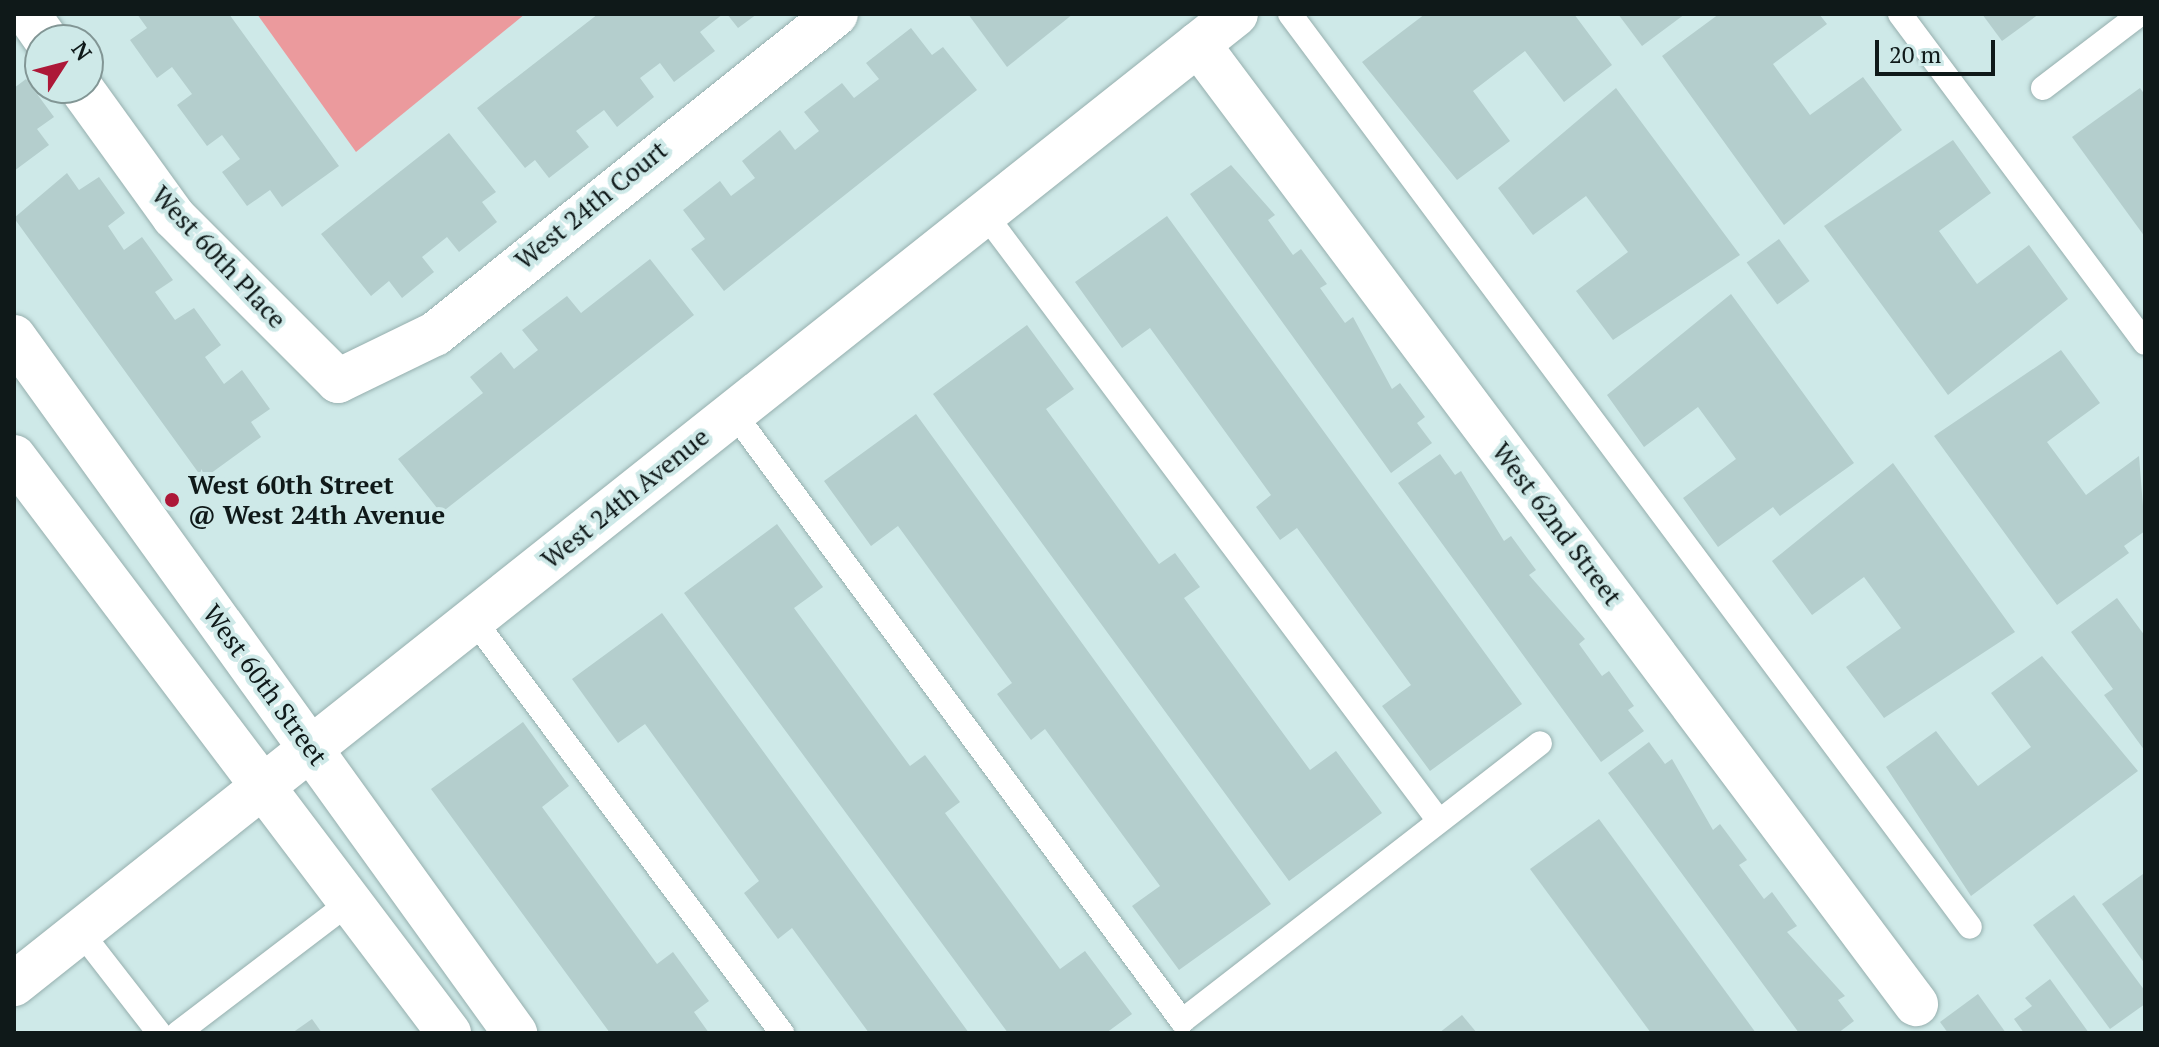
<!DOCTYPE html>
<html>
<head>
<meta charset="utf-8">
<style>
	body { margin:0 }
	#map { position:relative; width:2159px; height:1047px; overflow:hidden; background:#cee9e8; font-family:"PT Serif",serif }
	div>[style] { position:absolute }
	.water>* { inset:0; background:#eb9a9d }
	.building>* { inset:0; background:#b4cecd; transform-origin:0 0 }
	.roads { filter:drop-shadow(0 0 2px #96afae) drop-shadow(0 0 2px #96afae) }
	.service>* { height:24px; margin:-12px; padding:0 12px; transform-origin:12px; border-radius:12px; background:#fff }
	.minor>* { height:44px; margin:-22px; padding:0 22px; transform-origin:22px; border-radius:22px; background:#fff }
	.tertiary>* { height:44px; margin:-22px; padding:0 22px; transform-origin:22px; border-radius:22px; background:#fff }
	.dots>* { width:22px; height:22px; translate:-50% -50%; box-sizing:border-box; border:4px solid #cee9e8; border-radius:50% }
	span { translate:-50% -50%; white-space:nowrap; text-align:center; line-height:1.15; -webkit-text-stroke:8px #cee9e8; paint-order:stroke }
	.street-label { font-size:26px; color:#0f1919 }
	.poi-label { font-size:26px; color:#0f1919; font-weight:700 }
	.left { translate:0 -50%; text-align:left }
	.frame { position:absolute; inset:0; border:16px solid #0f1919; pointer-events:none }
	.north { position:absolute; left:24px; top:24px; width:80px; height:80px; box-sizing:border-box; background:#cee9e8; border:2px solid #829695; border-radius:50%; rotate:54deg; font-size:22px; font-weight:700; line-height:32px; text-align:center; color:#0f1919 }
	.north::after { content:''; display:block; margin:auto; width:28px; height:36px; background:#ad1838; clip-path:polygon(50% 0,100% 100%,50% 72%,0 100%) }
	.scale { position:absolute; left:1875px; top:40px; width:120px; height:36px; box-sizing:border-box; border:4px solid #0f1919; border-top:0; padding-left:10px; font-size:24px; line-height:28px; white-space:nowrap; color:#0f1919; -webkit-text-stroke:6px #cee9e8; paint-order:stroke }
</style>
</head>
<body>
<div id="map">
	<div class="water">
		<i style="clip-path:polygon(257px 14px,525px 14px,356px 152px)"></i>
	</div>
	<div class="building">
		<i style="clip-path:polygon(137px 14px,229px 14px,339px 166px,282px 207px,270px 190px,247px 206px,222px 172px,240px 159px,222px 135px,207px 146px,177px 105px,192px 94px,172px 67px,157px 78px,130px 40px,147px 28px)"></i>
		<i style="clip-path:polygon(598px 14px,723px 14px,700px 32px,715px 51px,674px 82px,660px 63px,640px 78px,654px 97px,617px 127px,604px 110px,576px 131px,589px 147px,549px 178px,535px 160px,525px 168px,477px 108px)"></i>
		<i style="clip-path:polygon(727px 14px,757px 14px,738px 28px)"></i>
		<i style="clip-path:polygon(968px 14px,1073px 14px,1007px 67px)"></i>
		<i style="clip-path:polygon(1425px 14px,1574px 14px,1612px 65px,1564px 102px,1525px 51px,1473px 91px,1510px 141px,1457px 180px,1362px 62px)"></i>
		<i style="clip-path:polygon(1618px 14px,1685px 14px,1642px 46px)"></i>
		<i style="clip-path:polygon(1719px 14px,1819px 14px,1827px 24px,1773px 64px,1810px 115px,1863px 77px,1902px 130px,1784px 225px,1662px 56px)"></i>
		<i style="clip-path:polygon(1982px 14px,2039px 14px,2002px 41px)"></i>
		<i style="clip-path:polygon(911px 28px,932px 55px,943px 47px,977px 90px,724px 291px,691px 249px,705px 239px,683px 210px,720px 181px,731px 196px,755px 178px,742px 161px,780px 130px,795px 150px,819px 131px,804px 112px,842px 83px,854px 98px,879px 79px,866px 63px)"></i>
		<i style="clip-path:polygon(26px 79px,54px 117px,37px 129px,49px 145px,14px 171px,14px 88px)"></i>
		<i style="clip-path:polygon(1616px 88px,1740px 255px,1613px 340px,1576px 291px,1628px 252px,1586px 196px,1533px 235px,1498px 188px)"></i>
		<i style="clip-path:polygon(2140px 88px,2145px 95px,2145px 237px,2072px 137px)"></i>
		<i style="clip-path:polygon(449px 133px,496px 192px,482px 202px,497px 222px,459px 252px,447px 237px,422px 257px,434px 272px,402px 298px,389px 281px,371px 296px,321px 234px)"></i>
		<i style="clip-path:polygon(1953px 140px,1991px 193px,1939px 231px,1977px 284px,2029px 245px,2068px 299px,1948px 395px,1824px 226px)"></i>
		<i style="clip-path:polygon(1231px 165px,1275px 215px,1268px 220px,1293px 255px,1301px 249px,1327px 284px,1320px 288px,1345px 323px,1353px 317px,1392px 389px,1400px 383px,1425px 417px,1417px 423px,1432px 443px,1391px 473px,1190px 194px)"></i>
		<i style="clip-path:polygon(67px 173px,79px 190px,99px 177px,125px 213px,108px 226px,124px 250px,142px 237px,173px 280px,155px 292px,175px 320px,194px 308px,221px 345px,205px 357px,224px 384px,242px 370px,270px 409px,251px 422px,261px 437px,203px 479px,14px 218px)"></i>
		<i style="clip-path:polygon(1167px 216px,1522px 704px,1430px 771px,1382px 706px,1411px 685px,1297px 528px,1280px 540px,1256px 507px,1271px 495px,1150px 328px,1122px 348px,1075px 282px)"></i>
		<i style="left:1779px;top:239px;width:52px;height:40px;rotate:54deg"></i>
		<i style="clip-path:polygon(650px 259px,694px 315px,441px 513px,398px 459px,483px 393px,470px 377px,501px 352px,514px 369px,538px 350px,522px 330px,567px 296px,581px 313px)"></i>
		<i style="clip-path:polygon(1731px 294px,1854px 463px,1780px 516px,1773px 507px,1718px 547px,1683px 498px,1736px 459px,1698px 407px,1644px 447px,1607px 395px)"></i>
		<i style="clip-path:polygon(1027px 325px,1074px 389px,1046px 409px,1159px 564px,1175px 553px,1200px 587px,1184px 598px,1310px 770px,1336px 751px,1382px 813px,1289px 881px,933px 394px)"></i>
		<i style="clip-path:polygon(2061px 350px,2100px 403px,2047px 442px,2086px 495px,2139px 456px,2145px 531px,2124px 546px,2129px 553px,2057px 605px,1934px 436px)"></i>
		<i style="clip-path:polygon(916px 414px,1271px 904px,1179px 970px,1132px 906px,1160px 886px,1045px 729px,1031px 740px,997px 694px,1012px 683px,898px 526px,871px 546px,824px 481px)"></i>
		<i style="clip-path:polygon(1440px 454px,1455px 475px,1461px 471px,1504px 541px,1511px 536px,1536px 570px,1529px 575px,1585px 639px,1579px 644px,1602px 676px,1609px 671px,1634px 706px,1628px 710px,1644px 731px,1601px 762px,1398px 483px)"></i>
		<i style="clip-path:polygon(1893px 463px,2015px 632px,1884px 718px,1846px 667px,1901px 628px,1864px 577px,1812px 615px,1772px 561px)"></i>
		<i style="clip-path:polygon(777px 524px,823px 587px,794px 608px,910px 766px,925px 755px,960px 802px,945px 813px,1060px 969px,1085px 951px,1132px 1014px,1106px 1033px,1008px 1033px,684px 593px)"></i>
		<i style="clip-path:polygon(2117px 598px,2145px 636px,2145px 751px,2104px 695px,2113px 689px,2071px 632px)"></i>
		<i style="clip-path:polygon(662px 613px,969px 1033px,869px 1033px,792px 928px,778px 939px,744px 893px,759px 881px,645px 724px,618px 743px,572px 679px)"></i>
		<i style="clip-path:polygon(2042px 656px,2138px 771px,1971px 896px,1886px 767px,1936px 731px,1978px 786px,2031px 747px,1991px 693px)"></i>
		<i style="clip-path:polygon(523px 722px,569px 786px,542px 807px,657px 964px,673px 952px,709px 1001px,694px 1012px,709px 1033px,610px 1033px,431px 789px)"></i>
		<i style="clip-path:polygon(1649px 742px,1665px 764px,1672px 759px,1713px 830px,1720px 824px,1747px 860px,1739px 865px,1764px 899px,1772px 892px,1797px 926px,1787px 932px,1845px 996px,1838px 1000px,1854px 1021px,1838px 1033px,1799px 1033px,1608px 773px)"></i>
		<i style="clip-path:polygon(1599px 819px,1756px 1033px,1651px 1033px,1530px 869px)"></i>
		<i style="clip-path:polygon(2143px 874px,2145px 877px,2145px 964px,2102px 904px)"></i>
		<i style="clip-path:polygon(2074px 895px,2145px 991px,2145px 1004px,2110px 1029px,2033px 925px)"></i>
		<i style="clip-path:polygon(2050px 979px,2089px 1033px,2024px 1033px,2014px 1019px,2032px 1006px,2025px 998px)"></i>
		<i style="clip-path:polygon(1978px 994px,2006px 1033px,1948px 1033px,1940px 1022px)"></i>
		<i style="clip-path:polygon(1462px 1015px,1477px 1033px,1439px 1033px)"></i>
		<i style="clip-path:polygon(312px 1019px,322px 1033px,292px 1033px)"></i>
	</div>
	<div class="roads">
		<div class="service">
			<i style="left:1290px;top:14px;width:1138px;rotate:53.32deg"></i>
			<i style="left:1900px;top:14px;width:410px;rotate:53.3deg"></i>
			<i style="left:2043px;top:88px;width:122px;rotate:-37.3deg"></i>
			<i style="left:984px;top:213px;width:759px;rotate:53.19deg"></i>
			<i style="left:733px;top:412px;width:757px;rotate:53.6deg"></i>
			<i style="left:1182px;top:1021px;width:453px;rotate:-37.8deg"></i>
			<i style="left:473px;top:619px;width:517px;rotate:53.26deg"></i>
			<i style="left:80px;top:931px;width:129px;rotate:52.2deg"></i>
			<i style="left:178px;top:1033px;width:216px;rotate:-37.3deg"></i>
		</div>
		<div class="minor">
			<i style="left:28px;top:14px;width:32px;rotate:55deg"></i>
			<i style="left:1198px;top:44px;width:1199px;rotate:53.21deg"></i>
			<i style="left:81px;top:88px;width:159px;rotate:54.2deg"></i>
			<i style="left:174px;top:217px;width:232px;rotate:45deg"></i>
			<i style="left:338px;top:381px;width:108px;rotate:-25.9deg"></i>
			<i style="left:435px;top:334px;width:513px;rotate:-38.59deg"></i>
		</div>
		<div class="tertiary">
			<i style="left:14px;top:337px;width:858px;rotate:54.25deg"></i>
			<i style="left:14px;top:457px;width:722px;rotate:52.94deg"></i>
			<i style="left:14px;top:984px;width:1560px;rotate:-38.44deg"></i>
		</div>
	</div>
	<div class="dots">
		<i style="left:172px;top:500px;background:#ad1838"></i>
	</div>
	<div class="street-label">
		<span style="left:591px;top:205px;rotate:-39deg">West 24th Court</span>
		<span style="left:219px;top:257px;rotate:47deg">West 60th Place</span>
		<span style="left:625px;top:498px;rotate:-39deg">West 24th Avenue</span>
		<span style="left:1557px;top:524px;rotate:53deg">West 62nd Street</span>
		<span style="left:265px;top:685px;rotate:54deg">West 60th Street</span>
	</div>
	<div class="poi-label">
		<span class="left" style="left:188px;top:500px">West 60th Street<br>@ West 24th Avenue</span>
	</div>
	<div class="frame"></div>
	<div class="north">N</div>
	<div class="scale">20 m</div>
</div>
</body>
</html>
